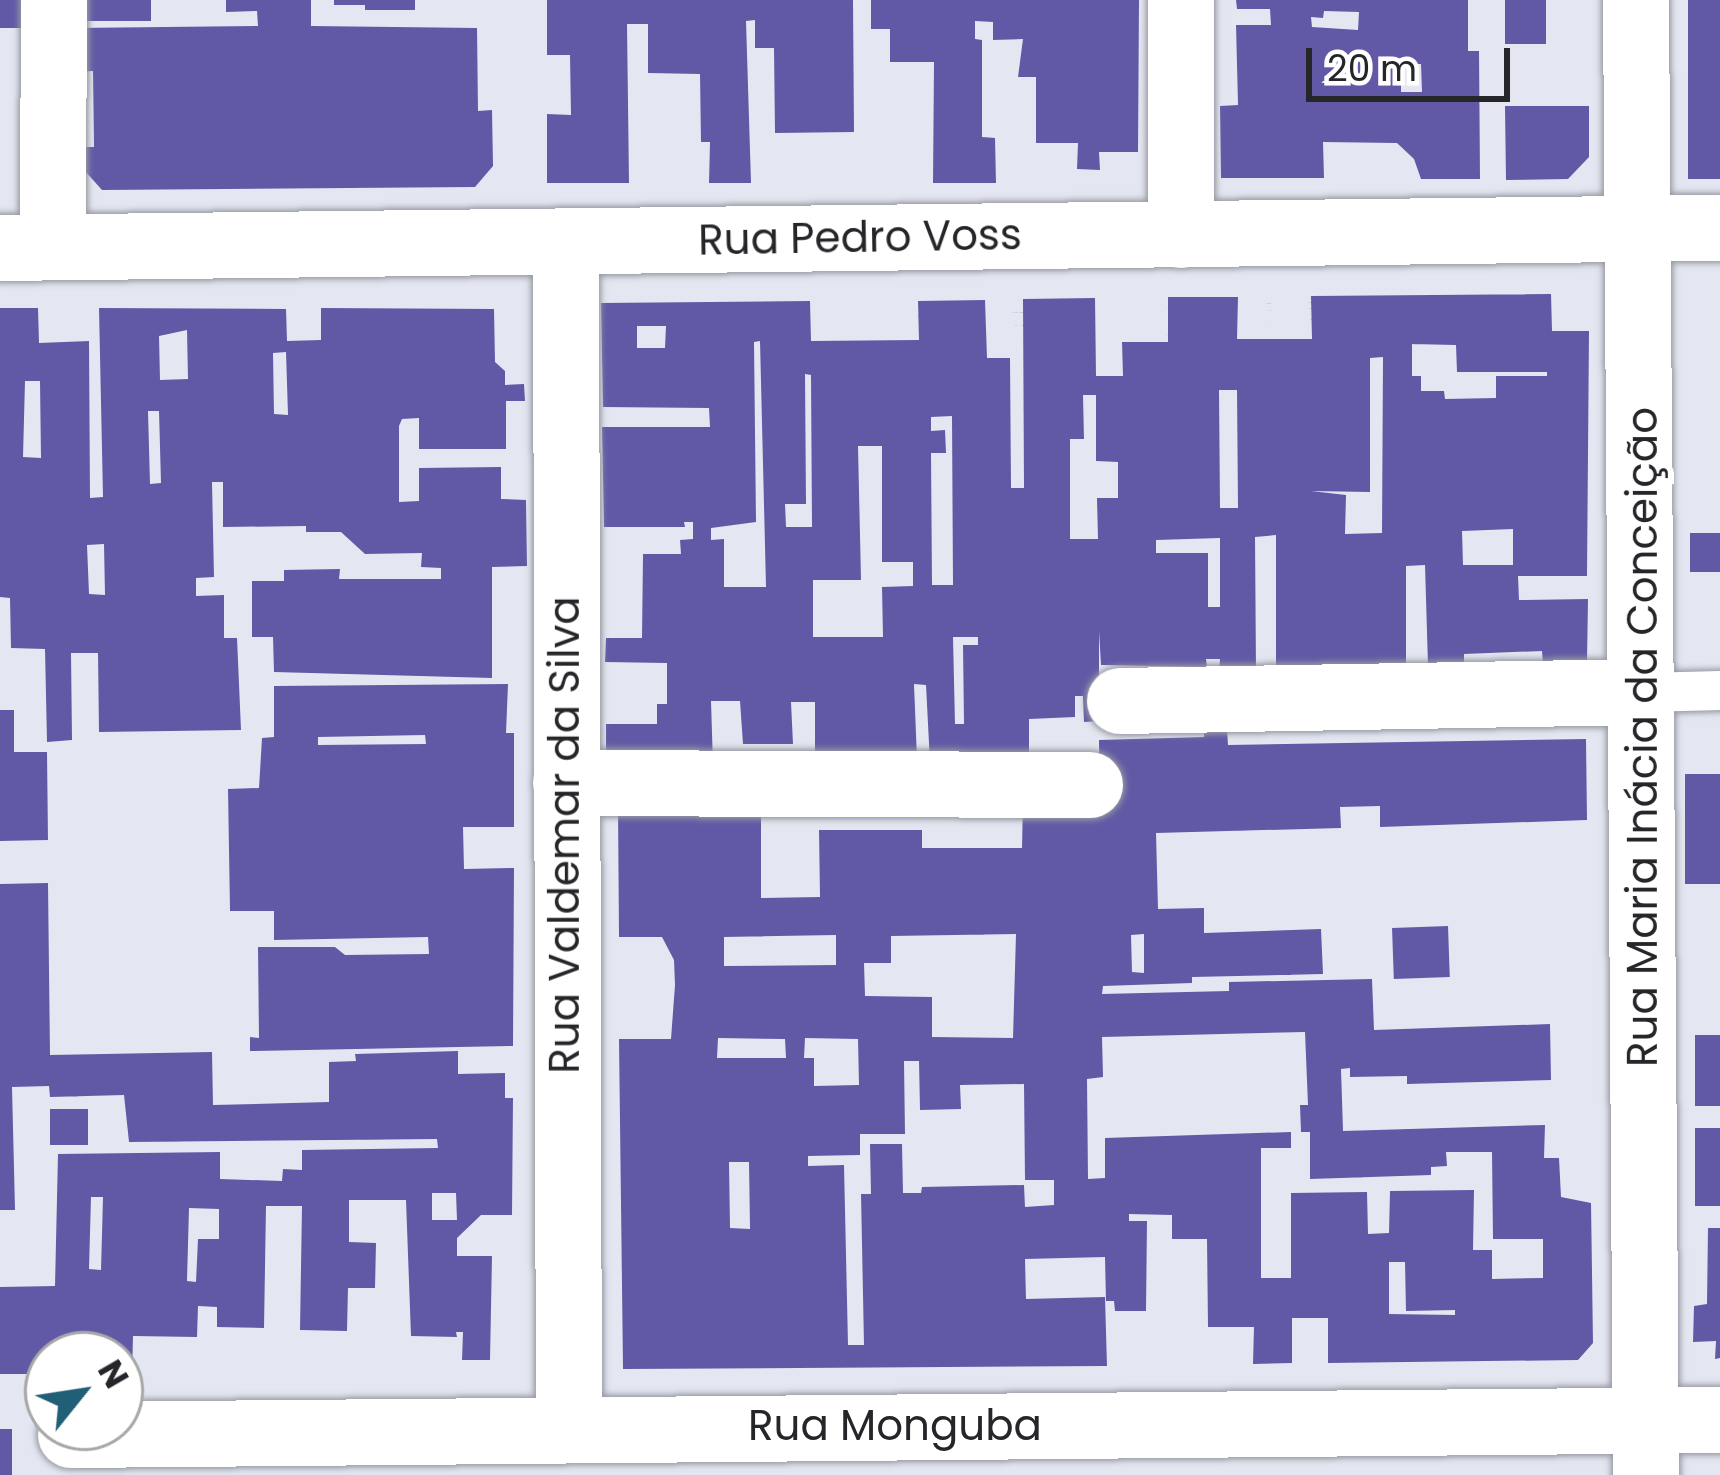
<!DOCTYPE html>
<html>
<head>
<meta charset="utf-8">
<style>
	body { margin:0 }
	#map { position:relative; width:1720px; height:1475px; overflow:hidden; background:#e4e7f1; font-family:Poppins,sans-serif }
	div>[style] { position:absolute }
	.building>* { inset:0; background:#6159a6; transform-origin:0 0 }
	.roads { filter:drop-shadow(0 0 3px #9699a2) drop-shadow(0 0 3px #9699a2) }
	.service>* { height:39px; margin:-19.5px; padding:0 19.5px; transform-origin:19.5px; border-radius:19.5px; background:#fff }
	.minor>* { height:66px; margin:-33px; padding:0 33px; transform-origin:33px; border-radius:33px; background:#fff }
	span { translate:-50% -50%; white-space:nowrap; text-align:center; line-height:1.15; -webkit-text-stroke:12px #fff; paint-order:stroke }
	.street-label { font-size:42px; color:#252629 }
	.north { position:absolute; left:24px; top:1331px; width:120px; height:120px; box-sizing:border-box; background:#fff; border:3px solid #a8a8a9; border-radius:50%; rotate:60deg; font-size:33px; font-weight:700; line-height:48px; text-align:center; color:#252629 }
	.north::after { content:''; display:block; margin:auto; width:42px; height:54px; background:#205f75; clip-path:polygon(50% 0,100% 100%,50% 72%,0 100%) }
	.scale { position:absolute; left:1306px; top:48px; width:204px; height:54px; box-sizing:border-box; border:6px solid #252629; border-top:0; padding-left:15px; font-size:36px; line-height:42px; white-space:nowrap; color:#252629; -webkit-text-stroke:9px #fff; paint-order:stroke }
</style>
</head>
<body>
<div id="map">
	<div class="building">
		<i style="left:0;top:0;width:29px;height:28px"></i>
		<i style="left:74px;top:0;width:77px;height:21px"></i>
		<i style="clip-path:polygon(226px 0,311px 0,311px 26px,477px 28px,478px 111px,492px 110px,493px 166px,475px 187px,102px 190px,76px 161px,76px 147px,94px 147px,93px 71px,75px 72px,75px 28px,258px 26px,257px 11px,226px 12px)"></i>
		<i style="clip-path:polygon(334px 0,415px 0,415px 10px,365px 10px,365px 5px,334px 5px)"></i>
		<i style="clip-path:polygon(547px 0,853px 0,854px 132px,775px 133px,774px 48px,755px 48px,755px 20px,746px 21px,751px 183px,709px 183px,710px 142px,701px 142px,700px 74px,648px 73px,648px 24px,627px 24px,629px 183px,547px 183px,547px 114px,571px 115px,570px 55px,547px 55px)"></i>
		<i style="clip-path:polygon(871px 0,1139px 0,1138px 152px,1099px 152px,1100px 170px,1077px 169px,1078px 143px,1036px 143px,1036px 77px,1018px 77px,1023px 39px,993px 40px,993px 22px,975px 21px,975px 39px,982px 40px,982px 137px,995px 138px,996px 183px,933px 183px,934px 62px,890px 62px,890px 29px,871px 29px)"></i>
		<i style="clip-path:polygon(evenodd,1236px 0,1468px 0,1468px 51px,1479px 51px,1480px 179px,1421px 179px,1414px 159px,1397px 143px,1323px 142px,1324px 178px,1221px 178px,1220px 106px,1238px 105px,1236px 25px,1271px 25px,1270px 9px,1237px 9px,1236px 0,1324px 11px,1359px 12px,1358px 30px,1312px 27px,1311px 17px,1323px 18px,1324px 11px,1236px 0,1401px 64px,1421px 64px,1422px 92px,1401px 92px,1401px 64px)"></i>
		<i style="left:1505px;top:0;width:41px;height:44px"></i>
		<i style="left:1688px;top:0;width:32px;height:179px"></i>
		<i style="clip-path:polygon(1505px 106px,1589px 106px,1589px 157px,1568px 179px,1506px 180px)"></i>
		<i style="clip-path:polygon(evenodd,1551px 294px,1552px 331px,1589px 331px,1587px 576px,1518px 576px,1519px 600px,1588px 599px,1587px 661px,1543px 663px,1542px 651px,1464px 654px,1464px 665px,1428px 666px,1425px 565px,1406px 566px,1406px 667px,1276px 671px,1276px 535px,1255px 537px,1256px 672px,1219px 673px,1220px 659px,1206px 659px,1207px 667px,1101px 665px,1099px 631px,1099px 721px,1084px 722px,1083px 696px,1075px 696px,1075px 717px,1029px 719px,1029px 762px,930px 763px,926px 685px,914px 684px,917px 759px,815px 753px,815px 702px,791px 702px,793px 744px,743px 744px,740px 701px,711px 701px,713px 765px,606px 767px,606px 724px,657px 724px,657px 704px,667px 704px,667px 663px,605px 662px,606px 638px,642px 638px,643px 554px,681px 554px,680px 540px,693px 539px,693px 522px,684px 522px,685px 527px,604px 527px,602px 427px,710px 427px,709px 408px,603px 407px,601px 303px,810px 301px,811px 341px,919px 340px,918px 301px,985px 300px,987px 358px,1010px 358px,1011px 488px,1024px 488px,1023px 299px,1095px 298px,1096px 376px,1123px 376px,1122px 342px,1168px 342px,1168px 297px,1238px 297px,1237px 339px,1312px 339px,1311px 296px,1551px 294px,637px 326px,666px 326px,665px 348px,637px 348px,637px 326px,1551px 294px,760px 341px,766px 587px,724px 587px,724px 539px,711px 540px,711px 528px,756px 522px,754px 342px,760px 341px,1551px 294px,1412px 344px,1456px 345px,1457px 372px,1547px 372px,1547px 376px,1496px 376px,1496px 398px,1445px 399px,1444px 391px,1421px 391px,1421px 376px,1412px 376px,1412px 344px,1551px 294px,1383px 357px,1382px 533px,1345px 534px,1346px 495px,1311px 491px,1370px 492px,1370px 358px,1383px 357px,1551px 294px,805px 374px,811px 375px,812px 527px,786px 527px,785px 504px,806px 504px,805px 374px,1551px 294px,1219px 390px,1237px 390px,1238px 508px,1220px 508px,1219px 390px,1551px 294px,1083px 395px,1096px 395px,1096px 461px,1118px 462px,1118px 498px,1097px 498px,1098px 539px,1070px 539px,1070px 439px,1084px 439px,1083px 395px,1551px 294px,952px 416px,953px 585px,932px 585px,931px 453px,946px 453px,945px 430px,931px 431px,931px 417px,952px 416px,1551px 294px,858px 446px,882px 446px,882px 562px,913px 562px,913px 586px,882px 587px,883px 637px,813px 637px,813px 580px,861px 580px,858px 446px,1551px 294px,1513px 529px,1513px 565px,1463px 565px,1462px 531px,1513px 529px,1551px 294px,1220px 538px,1220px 607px,1208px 607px,1208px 553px,1156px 553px,1156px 540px,1220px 538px,1551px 294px,953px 637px,978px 637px,978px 645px,963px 645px,964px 724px,955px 724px,953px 637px)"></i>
		<i style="clip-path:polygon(evenodd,0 308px,38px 308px,39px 343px,89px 341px,90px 498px,103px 497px,99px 308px,286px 309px,287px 341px,321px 340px,321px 308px,494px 309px,495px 362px,505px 371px,505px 385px,524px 384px,525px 401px,506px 401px,506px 449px,419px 449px,419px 418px,402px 419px,399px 426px,399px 502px,419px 501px,419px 468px,501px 467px,501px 499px,526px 500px,527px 566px,492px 567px,492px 678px,274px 672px,273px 637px,252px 637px,252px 581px,284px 581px,284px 570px,340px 569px,339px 579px,441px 579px,441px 568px,421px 567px,422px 553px,365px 554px,341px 532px,306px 532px,306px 526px,223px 527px,223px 482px,212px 482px,214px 577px,196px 578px,196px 596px,224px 595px,224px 638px,237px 638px,241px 730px,99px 732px,98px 653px,71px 653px,72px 740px,47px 742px,45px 649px,11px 648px,10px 598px,0 597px,0 308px,187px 330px,188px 379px,160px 380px,159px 336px,187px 330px,0 308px,286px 352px,288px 415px,274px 414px,273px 353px,286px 352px,0 308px,25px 381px,40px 381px,41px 458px,23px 457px,25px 381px,0 308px,148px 411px,159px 411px,161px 483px,150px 484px,148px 411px,0 308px,104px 544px,105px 595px,89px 594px,87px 545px,104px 544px)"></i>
		<i style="left:1720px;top:533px;width:39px;height:30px;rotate:90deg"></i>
		<i style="clip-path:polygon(evenodd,508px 684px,506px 733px,514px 733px,514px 827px,463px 827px,464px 869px,514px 868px,513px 1046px,250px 1051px,250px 1037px,259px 1038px,258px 947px,335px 947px,345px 955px,429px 954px,428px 937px,274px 940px,274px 911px,230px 911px,228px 789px,259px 788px,262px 738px,274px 737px,274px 686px,508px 684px,425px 735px,426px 744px,318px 745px,318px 737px,425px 735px)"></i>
		<i style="clip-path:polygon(0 710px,14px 710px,14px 752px,47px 752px,48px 840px,0 841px)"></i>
		<i style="clip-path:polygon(evenodd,1204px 730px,1227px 730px,1228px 745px,1586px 739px,1587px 820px,1380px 827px,1380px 806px,1340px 807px,1341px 828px,1156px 833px,1158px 909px,1204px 908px,1204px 933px,1321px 929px,1323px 974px,1192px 977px,1192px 983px,1103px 986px,1102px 994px,1229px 991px,1229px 982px,1372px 979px,1374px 1030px,1550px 1024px,1551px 1080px,1407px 1084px,1407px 1076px,1350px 1077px,1350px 1068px,1341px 1069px,1343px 1131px,1545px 1125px,1544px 1158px,1559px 1158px,1561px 1197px,1591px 1203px,1593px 1343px,1578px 1360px,1328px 1363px,1328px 1318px,1292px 1318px,1292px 1363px,1253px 1364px,1254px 1327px,1208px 1327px,1207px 1239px,1172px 1239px,1172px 1215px,1129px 1214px,1129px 1221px,1147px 1221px,1146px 1311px,1115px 1311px,1114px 1301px,1106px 1301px,1105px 1257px,1025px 1259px,1026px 1299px,1105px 1297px,1107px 1366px,623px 1369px,619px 1039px,671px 1039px,675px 985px,674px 960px,662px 937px,619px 937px,618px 807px,761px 812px,761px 898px,820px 897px,819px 830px,922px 830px,922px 848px,1022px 848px,1023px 802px,1100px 802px,1099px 740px,1204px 737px,1204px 730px,1016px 934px,1013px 1038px,932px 1037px,932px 997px,865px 996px,864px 963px,891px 963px,891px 936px,1016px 934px,1204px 730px,1144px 934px,1144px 973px,1132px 972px,1131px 935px,1144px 934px,1204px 730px,836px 935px,836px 965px,724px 966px,724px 937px,836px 935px,1204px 730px,1305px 1032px,1308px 1105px,1300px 1105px,1301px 1132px,1310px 1132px,1310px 1179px,1431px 1175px,1431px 1167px,1447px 1166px,1446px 1152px,1492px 1152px,1493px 1239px,1543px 1239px,1543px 1278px,1492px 1279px,1492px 1250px,1473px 1250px,1474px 1190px,1390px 1191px,1389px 1233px,1368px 1234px,1367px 1192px,1291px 1193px,1291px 1278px,1261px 1278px,1261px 1148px,1291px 1148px,1291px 1132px,1105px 1138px,1105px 1178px,1088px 1179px,1087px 1079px,1103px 1077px,1102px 1037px,1305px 1032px,1204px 730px,718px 1038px,785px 1039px,786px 1058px,717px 1058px,718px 1038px,1204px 730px,805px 1038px,858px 1039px,859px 1085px,814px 1086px,814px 1058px,804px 1058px,805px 1038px,1204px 730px,904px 1061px,919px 1061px,920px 1110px,961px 1109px,960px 1085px,1024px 1084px,1025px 1180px,1054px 1180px,1054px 1205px,1025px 1207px,1024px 1185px,922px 1187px,921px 1193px,903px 1193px,902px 1144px,870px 1144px,871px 1194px,861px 1194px,864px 1345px,848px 1345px,844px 1165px,808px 1166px,808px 1156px,860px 1155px,860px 1134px,905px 1134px,904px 1061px,1204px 730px,729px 1162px,749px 1162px,750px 1229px,730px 1228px,729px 1162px,1204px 730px,1389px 1262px,1405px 1262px,1406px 1311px,1455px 1310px,1455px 1315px,1389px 1314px,1389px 1262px)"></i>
		<i style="left:1720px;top:774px;width:110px;height:35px;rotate:90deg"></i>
		<i style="clip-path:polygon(evenodd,48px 883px,50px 1055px,212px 1052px,213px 1105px,329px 1102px,329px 1062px,356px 1061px,355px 1054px,458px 1051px,458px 1074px,505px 1073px,505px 1098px,513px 1098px,512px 1215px,481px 1215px,457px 1238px,457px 1256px,492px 1256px,490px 1360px,462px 1360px,463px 1332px,456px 1332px,457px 1337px,411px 1336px,406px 1200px,349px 1200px,349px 1242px,376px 1243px,375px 1288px,348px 1288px,347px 1331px,300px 1330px,302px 1206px,266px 1206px,264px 1328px,217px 1327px,217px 1307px,198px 1306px,197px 1337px,133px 1336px,132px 1377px,120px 1378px,120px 1355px,48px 1355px,48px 1374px,0 1374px,0 1287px,55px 1286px,58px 1154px,220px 1152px,220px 1179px,282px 1181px,283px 1169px,302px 1170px,302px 1150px,438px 1148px,437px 1139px,129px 1142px,124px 1095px,50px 1097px,49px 1086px,12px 1087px,15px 1210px,0 1210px,0 884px,48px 883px,432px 1193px,456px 1193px,457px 1220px,432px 1220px,432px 1193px,48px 883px,91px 1197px,103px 1197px,101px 1270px,89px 1269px,91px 1197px,48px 883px,189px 1208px,219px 1209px,219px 1239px,198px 1239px,196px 1282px,187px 1281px,189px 1208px)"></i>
		<i style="left:1448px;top:926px;width:51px;height:56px;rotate:88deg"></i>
		<i style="left:1695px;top:1035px;width:25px;height:71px"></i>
		<i style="left:50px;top:1109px;width:38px;height:36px"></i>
		<i style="left:1695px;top:1128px;width:25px;height:78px"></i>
		<i style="clip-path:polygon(1708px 1228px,1720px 1228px,1720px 1358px,1715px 1359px,1716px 1341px,1693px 1342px,1694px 1306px,1707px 1304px)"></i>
		<i style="left:0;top:1429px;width:12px;height:46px"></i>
	</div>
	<div class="roads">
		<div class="service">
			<i style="left:1643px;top:692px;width:77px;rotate:-1.5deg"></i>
		</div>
		<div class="minor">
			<i style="left:1636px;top:0;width:1475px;rotate:89.61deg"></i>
			<i style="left:1181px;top:235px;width:235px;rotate:-90deg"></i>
			<i style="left:566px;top:242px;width:1187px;rotate:89.86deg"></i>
			<i style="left:53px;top:247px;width:247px;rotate:-89.8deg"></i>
			<i style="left:0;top:248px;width:1720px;rotate:-0.67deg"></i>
			<i style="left:1120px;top:701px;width:523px;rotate:-0.99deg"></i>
			<i style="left:566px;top:783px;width:524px;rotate:0.22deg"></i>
			<i style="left:71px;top:1435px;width:1649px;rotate:-0.52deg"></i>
		</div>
	</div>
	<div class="street-label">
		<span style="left:860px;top:238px;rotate:-1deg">Rua Pedro Voss</span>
		<span style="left:1643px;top:737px;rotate:-90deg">Rua Maria Inácia da Conceição</span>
		<span style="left:565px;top:835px;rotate:-90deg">Rua Valdemar da Silva</span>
		<span style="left:895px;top:1426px">Rua Monguba</span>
	</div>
	<div class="north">N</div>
	<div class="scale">20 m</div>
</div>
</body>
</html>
